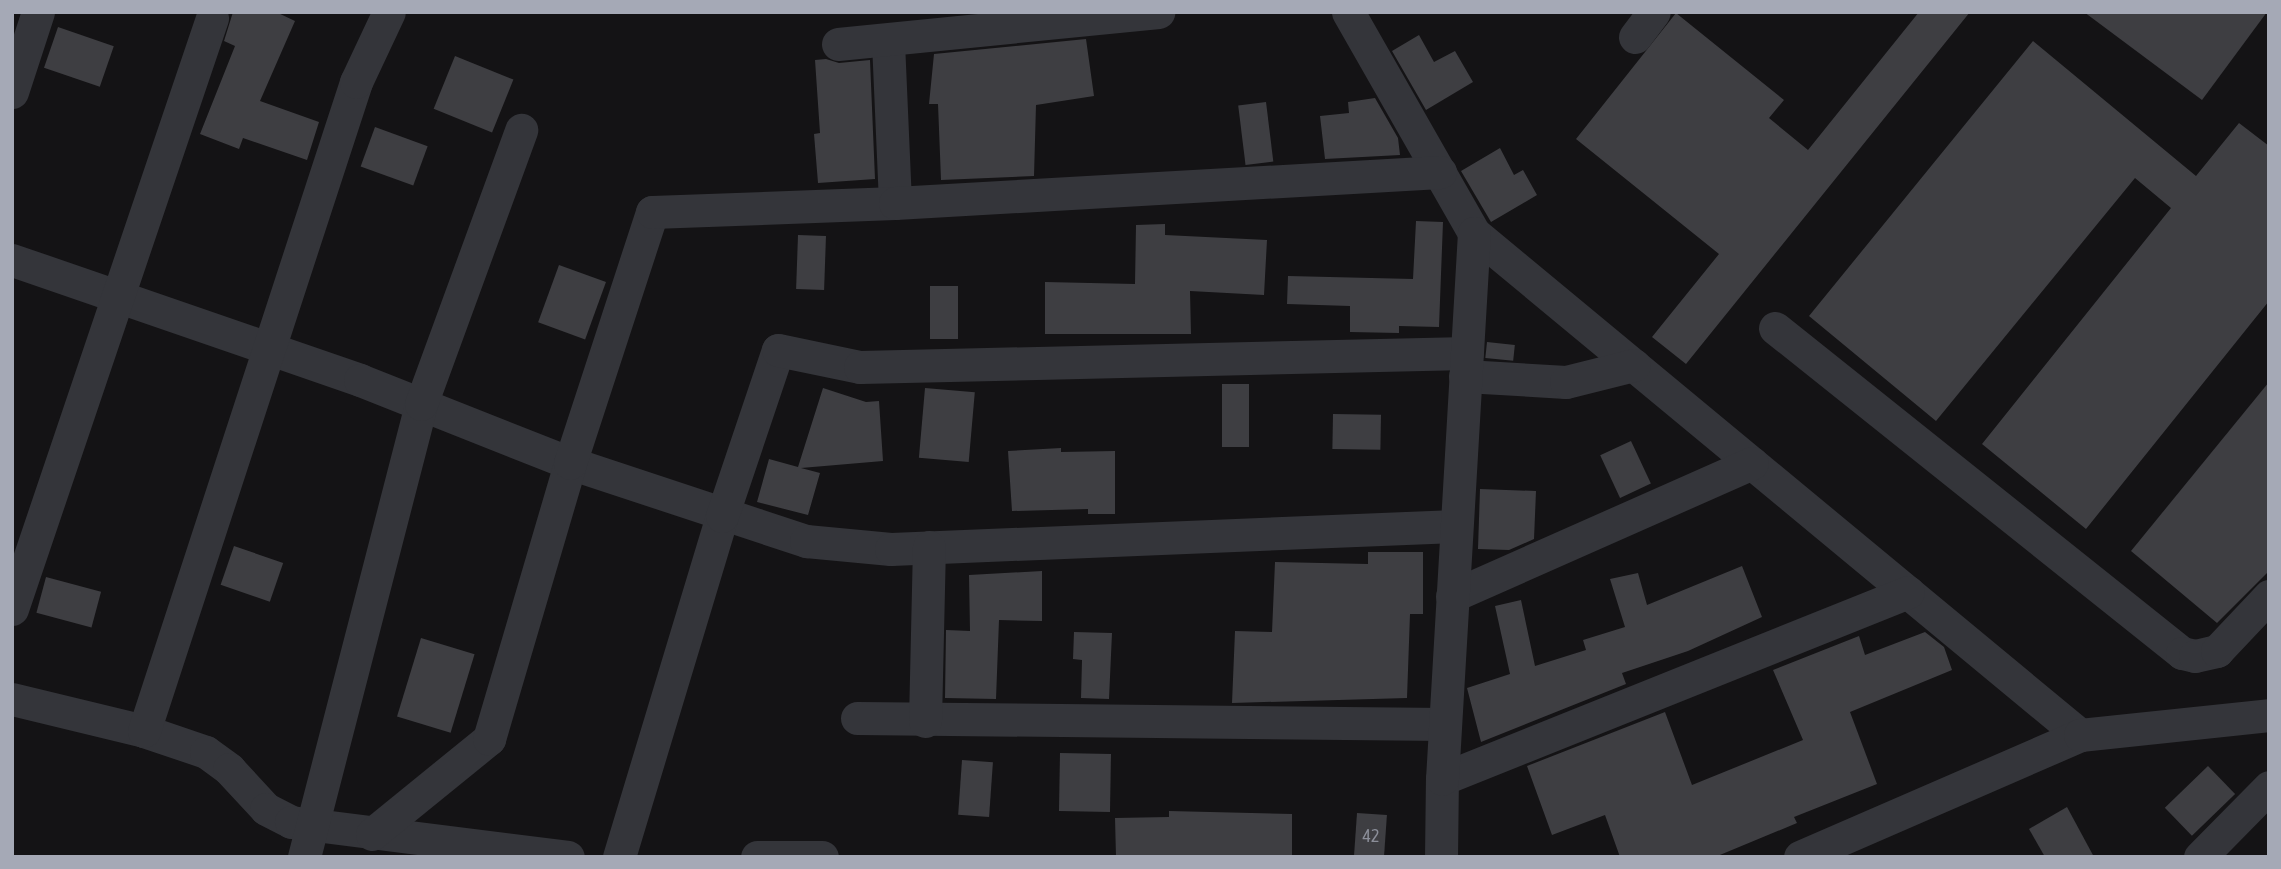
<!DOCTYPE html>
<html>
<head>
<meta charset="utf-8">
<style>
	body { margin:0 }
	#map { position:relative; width:2281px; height:869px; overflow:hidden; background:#141315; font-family:"Asap Condensed",sans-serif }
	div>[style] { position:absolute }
	.building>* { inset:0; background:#3e3e42; transform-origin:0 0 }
	.minor>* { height:33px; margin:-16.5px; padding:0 16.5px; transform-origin:16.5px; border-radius:16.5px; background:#34353a }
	span { translate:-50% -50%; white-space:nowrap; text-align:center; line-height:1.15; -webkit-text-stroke:7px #0f0f10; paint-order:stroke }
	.number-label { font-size:18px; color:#8b8e99 }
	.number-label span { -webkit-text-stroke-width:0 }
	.frame { position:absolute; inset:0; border:14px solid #a5a9b6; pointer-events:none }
</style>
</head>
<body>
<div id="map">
	<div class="building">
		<i style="clip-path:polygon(233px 12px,276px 12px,295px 21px,260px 101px,319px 122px,307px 160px,243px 138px,239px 149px,200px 134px,235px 46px,224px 41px)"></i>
		<i style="clip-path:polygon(1919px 12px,1970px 12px,1686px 364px,1652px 337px,1719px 254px,1576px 139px,1676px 13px,1784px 100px,1769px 118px,1808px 150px)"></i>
		<i style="clip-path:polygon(2084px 12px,2267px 12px,2202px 100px)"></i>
		<i style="left:58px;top:27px;width:59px;height:43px;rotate:19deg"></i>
		<i style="clip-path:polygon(1419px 35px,1434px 62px,1455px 51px,1473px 82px,1426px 110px,1392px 51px)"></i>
		<i style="clip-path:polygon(1086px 39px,1094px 96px,1036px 105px,1034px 176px,941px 180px,938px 104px,929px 104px,934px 54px)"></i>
		<i style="clip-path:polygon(2033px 41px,2196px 176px,2239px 123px,2269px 146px,2269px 301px,2086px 529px,1982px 444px,2171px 208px,2135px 178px,1936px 421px,1809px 316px)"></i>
		<i style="left:455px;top:56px;width:63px;height:57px;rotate:22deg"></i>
		<i style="clip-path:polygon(826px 59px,839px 63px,870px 60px,875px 179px,818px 183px,814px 134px,820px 133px,815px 60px)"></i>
		<i style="clip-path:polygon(1375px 98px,1398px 138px,1400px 155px,1325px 159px,1320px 116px,1349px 113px,1348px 102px)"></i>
		<i style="left:1266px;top:102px;width:60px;height:28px;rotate:83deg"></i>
		<i style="left:375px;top:127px;width:56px;height:42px;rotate:20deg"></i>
		<i style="clip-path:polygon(1500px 148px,1514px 175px,1523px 170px,1537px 195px,1491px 222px,1461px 171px)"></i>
		<i style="clip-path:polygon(1416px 221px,1443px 222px,1439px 327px,1399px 326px,1399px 333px,1350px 332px,1350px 306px,1287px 304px,1288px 276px,1413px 279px)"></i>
		<i style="clip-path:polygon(1165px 224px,1165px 235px,1267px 240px,1264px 295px,1190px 291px,1191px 334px,1045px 334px,1045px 282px,1135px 284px,1136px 225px)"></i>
		<i style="left:798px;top:235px;width:28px;height:54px;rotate:2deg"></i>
		<i style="left:559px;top:265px;width:50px;height:61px;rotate:20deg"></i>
		<i style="left:930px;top:286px;width:28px;height:53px"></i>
		<i style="left:1487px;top:342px;width:28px;height:16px;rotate:6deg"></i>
		<i style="clip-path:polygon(2269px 382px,2269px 571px,2217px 623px,2131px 551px)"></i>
		<i style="left:1222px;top:384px;width:27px;height:63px"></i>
		<i style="clip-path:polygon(823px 388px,866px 402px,879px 401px,883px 461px,801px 468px,820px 473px,808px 515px,757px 502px,769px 459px,798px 467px)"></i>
		<i style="left:925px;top:388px;width:50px;height:70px;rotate:5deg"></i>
		<i style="left:1333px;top:414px;width:48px;height:35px;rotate:1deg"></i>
		<i style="left:1631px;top:441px;width:47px;height:34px;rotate:65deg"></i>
		<i style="clip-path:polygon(1061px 448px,1061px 452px,1115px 451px,1115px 514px,1088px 514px,1088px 509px,1012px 511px,1008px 451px)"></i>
		<i style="clip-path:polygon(1480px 489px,1536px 491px,1534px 539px,1509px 550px,1478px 549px)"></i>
		<i style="left:234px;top:546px;width:52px;height:41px;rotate:19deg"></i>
		<i style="clip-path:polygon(1368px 552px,1423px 552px,1423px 614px,1410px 614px,1407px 698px,1232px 703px,1235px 631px,1272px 632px,1275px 562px,1368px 564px)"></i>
		<i style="clip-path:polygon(1742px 566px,1762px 617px,1688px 651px,1622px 673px,1626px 684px,1481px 742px,1467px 688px,1510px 674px,1495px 606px,1521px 600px,1535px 666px,1586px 650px,1583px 640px,1625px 627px,1610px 579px,1638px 573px,1647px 605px)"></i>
		<i style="clip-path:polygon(1042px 571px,1042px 621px,999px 620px,996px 699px,945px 698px,946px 630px,970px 631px,969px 575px)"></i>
		<i style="left:46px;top:577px;width:57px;height:37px;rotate:15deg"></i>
		<i style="clip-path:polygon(1074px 632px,1112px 633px,1109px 699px,1081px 698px,1082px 660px,1073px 659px)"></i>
		<i style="clip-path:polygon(1925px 632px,1944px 647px,1952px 670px,1850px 712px,1877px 784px,1794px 817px,1797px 823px,1715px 857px,1620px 857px,1605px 815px,1552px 835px,1527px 766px,1665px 712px,1692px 785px,1803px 740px,1773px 670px,1859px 636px,1865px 655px)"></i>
		<i style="left:421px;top:638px;width:56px;height:82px;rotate:17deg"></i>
		<i style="left:1060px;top:753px;width:51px;height:58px;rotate:1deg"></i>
		<i style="left:962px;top:760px;width:31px;height:55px;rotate:4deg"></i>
		<i style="left:2208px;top:766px;width:39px;height:60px;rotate:46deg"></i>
		<i style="clip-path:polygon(2067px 807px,2094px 857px,2045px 857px,2029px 829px)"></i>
		<i style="clip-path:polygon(1169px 811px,1292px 814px,1292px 857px,1116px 857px,1115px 818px,1169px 817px)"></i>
		<i style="left:1357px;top:813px;width:30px;height:44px;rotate:4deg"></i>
	</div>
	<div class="minor">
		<i style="left:1348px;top:12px;width:254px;rotate:60.3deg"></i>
		<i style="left:1474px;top:233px;width:787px;rotate:39.64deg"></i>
		<i style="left:1635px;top:37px;width:31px;rotate:-53deg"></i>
		<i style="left:888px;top:42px;width:161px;rotate:87.5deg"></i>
		<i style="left:838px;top:44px;width:322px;rotate:-5.7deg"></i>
		<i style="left:12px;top:92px;width:84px;rotate:-72deg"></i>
		<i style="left:12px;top:260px;width:368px;rotate:19deg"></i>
		<i style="left:360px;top:380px;width:226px;rotate:21.6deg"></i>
		<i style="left:570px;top:463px;width:249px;rotate:18.3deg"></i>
		<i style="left:806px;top:541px;width:85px;rotate:5.4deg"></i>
		<i style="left:891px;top:549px;width:565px;rotate:-2.33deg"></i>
		<i style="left:1775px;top:328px;width:521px;rotate:38.61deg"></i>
		<i style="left:2182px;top:653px;width:13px;rotate:13deg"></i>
		<i style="left:2195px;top:656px;width:23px;rotate:-13deg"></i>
		<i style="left:2217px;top:651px;width:76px;rotate:-46.6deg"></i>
		<i style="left:1465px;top:376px;width:101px;rotate:3.4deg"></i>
		<i style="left:1566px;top:382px;width:70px;rotate:-14deg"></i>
		<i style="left:1452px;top:596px;width:328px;rotate:-23.9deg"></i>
		<i style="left:12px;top:609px;width:624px;rotate:-71.3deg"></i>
		<i style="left:12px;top:699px;width:136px;rotate:13.6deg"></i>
		<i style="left:144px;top:731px;width:65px;rotate:18.7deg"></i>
		<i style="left:206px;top:752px;width:29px;rotate:36deg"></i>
		<i style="left:229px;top:769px;width:54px;rotate:47.2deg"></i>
		<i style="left:266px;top:809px;width:28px;rotate:27deg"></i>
		<i style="left:291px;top:822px;width:279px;rotate:7.2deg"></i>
		<i style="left:857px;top:718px;width:588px;rotate:0.58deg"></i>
		<i style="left:925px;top:721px;width:174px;rotate:-88.7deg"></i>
		<i style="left:144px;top:731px;width:683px;rotate:-71.91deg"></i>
		<i style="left:356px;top:82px;width:77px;rotate:-64.8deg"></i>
		<i style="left:1442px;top:779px;width:502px;rotate:-21.86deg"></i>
		<i style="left:372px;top:834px;width:151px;rotate:-39.1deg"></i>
		<i style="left:489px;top:739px;width:288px;rotate:-73.6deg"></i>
		<i style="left:570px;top:463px;width:264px;rotate:-71.9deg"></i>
		<i style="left:652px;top:212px;width:243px;rotate:-2.1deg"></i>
		<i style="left:895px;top:203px;width:546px;rotate:-3.26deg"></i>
		<i style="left:304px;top:857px;width:468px;rotate:-75.5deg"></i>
		<i style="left:421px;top:404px;width:292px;rotate:-69.9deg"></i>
		<i style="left:619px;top:857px;width:356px;rotate:-73.2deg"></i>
		<i style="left:722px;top:516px;width:175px;rotate:-71.4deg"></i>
		<i style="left:778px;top:350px;width:84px;rotate:11.7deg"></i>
		<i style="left:860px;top:367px;width:607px;rotate:-1.32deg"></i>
		<i style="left:757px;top:857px;width:65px"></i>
		<i style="left:1441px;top:857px;width:78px;rotate:-89.3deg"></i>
		<i style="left:1442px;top:779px;width:547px;rotate:-86.65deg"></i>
		<i style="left:1800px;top:857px;width:305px;rotate:-23.5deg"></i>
		<i style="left:2080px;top:735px;width:190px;rotate:-6deg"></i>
		<i style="left:2200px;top:857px;width:98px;rotate:-45.4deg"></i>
	</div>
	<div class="number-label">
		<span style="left:1371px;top:836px">42</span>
	</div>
	<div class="frame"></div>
</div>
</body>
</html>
